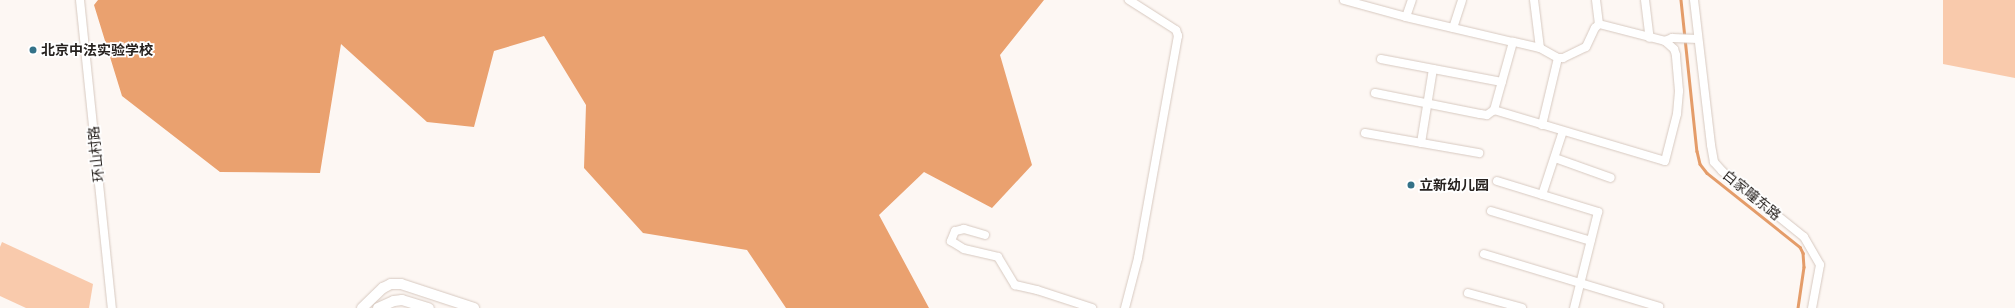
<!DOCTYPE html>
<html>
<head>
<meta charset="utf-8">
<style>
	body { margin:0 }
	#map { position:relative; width:2015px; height:308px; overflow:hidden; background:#fdf7f3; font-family:Lora,"Noto Sans SC",serif }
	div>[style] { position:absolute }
	.green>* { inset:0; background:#f9caac }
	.forest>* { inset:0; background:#eaa16f }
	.stream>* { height:2.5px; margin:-1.25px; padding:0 1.25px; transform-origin:1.25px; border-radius:1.25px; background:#e49c69 }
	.roads { filter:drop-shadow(0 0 1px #d7c9c0) drop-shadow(0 0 1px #d7c9c0) }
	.minor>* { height:8px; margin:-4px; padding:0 4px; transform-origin:4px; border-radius:4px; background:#fff }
	.major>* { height:10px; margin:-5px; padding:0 5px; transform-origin:5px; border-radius:5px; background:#fff }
	.dots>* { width:11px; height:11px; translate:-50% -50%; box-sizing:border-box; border:2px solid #fff; border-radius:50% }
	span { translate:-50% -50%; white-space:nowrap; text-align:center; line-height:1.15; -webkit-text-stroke:3.5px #fff; paint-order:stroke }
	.poi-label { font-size:14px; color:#27221f; font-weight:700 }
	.left { translate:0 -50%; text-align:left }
	.street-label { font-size:14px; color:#27221f }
</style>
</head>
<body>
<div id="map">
	<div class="green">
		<i style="clip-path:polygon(1943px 0,2015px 0,2015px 78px,1943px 64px)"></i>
		<i style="clip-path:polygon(2px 242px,93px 284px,89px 308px,26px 308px,0 296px,0 247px)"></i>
	</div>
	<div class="forest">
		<i style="clip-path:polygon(98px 0,1044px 0,1000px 55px,1032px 165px,992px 208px,924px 172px,879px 215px,929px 308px,786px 308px,747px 250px,643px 233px,584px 168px,586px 105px,544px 36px,494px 51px,474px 127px,427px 122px,341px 44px,320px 173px,220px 172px,122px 96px,94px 5px)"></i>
	</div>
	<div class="stream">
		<i style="left:1681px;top:0;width:152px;rotate:84deg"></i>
		<i style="left:1697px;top:151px;width:13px;rotate:77deg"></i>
		<i style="left:1700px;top:164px;width:11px;rotate:52deg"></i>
		<i style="left:1707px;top:173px;width:119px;rotate:38.5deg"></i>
		<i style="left:1800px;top:247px;width:7px;rotate:63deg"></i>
		<i style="left:1803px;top:253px;width:14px;rotate:86deg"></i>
		<i style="left:1804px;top:267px;width:41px;rotate:98.3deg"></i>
	</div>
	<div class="roads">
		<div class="minor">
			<i style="left:80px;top:0;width:310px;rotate:84.1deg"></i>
			<i style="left:1344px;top:0;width:64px;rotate:15.3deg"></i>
			<i style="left:1406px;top:17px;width:110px;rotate:13.2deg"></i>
			<i style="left:1534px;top:0;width:48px;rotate:82.9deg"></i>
			<i style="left:1540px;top:48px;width:28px;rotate:-167deg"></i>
			<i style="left:1513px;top:42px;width:71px;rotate:105.6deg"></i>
			<i style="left:1494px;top:110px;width:178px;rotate:16.6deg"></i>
			<i style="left:1665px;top:161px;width:49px;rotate:-75.7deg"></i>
			<i style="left:1677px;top:114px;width:23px;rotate:-85deg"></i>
			<i style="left:1679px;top:91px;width:36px;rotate:-95deg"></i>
			<i style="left:1676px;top:55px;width:6px;rotate:-108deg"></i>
			<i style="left:1674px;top:49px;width:12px;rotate:-138deg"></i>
			<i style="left:1596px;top:0;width:24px;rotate:83deg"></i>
			<i style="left:1599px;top:24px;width:68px;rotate:14.4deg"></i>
			<i style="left:1665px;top:41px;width:8px;rotate:-23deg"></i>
			<i style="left:1672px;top:38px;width:26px;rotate:2deg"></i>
			<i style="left:1645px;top:0;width:38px;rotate:83deg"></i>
			<i style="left:1694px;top:0;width:146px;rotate:83.3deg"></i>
			<i style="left:1711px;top:145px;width:17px;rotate:80deg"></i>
			<i style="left:1714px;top:162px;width:12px;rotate:48deg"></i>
			<i style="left:1722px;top:171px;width:105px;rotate:38.8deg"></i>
			<i style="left:1804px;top:237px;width:32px;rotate:60deg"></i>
			<i style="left:1820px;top:265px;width:44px;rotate:100.5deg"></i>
			<i style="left:1406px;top:17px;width:18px;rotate:-71deg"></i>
			<i style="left:1453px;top:28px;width:29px;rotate:-72deg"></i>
			<i style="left:1540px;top:48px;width:21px;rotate:29deg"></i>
			<i style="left:1558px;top:58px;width:5px"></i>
			<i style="left:1563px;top:58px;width:25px;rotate:-26deg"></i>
			<i style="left:1586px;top:47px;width:21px;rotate:-65deg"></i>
			<i style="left:1595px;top:28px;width:6px;rotate:-45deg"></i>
			<i style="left:1381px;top:59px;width:123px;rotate:10.8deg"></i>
			<i style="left:1375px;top:93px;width:107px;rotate:11.3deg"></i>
			<i style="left:1480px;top:114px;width:7px;rotate:8deg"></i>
			<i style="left:1487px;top:115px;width:9px;rotate:-36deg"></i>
			<i style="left:1542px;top:125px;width:69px;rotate:-76.6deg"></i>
			<i style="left:1365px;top:133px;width:116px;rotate:10deg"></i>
			<i style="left:1421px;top:143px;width:75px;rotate:-80.8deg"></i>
			<i style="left:1555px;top:158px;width:59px;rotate:19.7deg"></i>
			<i style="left:1497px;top:181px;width:106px;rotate:17.1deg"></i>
			<i style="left:1598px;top:212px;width:99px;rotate:104deg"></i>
			<i style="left:1542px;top:195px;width:67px;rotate:-71.8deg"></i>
			<i style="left:1491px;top:211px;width:104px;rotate:16.7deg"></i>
			<i style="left:985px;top:235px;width:22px;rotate:-164deg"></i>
			<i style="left:964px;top:229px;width:9px;rotate:167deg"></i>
			<i style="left:955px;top:231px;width:11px;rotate:112deg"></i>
			<i style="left:951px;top:241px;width:15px;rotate:32deg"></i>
			<i style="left:964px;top:249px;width:35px;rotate:13deg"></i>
			<i style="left:998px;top:257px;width:33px;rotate:59deg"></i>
			<i style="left:1015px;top:285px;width:23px;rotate:13deg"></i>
			<i style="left:1037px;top:290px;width:58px;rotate:18.1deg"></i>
			<i style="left:1484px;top:254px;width:183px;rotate:16.8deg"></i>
			<i style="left:1468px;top:293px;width:56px;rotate:15.5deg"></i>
			<i style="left:1125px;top:308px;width:52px;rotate:-75.4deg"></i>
			<i style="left:1138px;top:258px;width:226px;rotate:-79.8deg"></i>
			<i style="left:1178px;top:36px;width:6px;rotate:-108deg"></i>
			<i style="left:1176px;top:30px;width:56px;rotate:-147.4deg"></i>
		</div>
		<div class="major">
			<i style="left:362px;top:308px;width:29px;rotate:-44deg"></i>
			<i style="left:383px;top:288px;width:9px;rotate:-27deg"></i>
			<i style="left:391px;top:284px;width:10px"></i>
			<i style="left:401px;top:284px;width:77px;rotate:18.2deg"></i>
			<i style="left:378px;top:308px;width:17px;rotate:-24deg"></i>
			<i style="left:394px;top:301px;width:8px;rotate:-7deg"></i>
			<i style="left:402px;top:300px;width:28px;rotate:17deg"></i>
		</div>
	</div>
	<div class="dots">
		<i style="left:33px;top:50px;background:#347288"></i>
		<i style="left:1411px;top:185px;background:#347288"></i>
	</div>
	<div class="poi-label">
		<span class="left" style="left:41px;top:50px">北京中法实验学校</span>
		<span class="left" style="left:1419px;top:185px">立新幼儿园</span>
	</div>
	<div class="street-label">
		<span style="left:96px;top:154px;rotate:-96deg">环山村路</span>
		<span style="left:1752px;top:195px;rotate:39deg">白家疃东路</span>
	</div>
</div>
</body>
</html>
